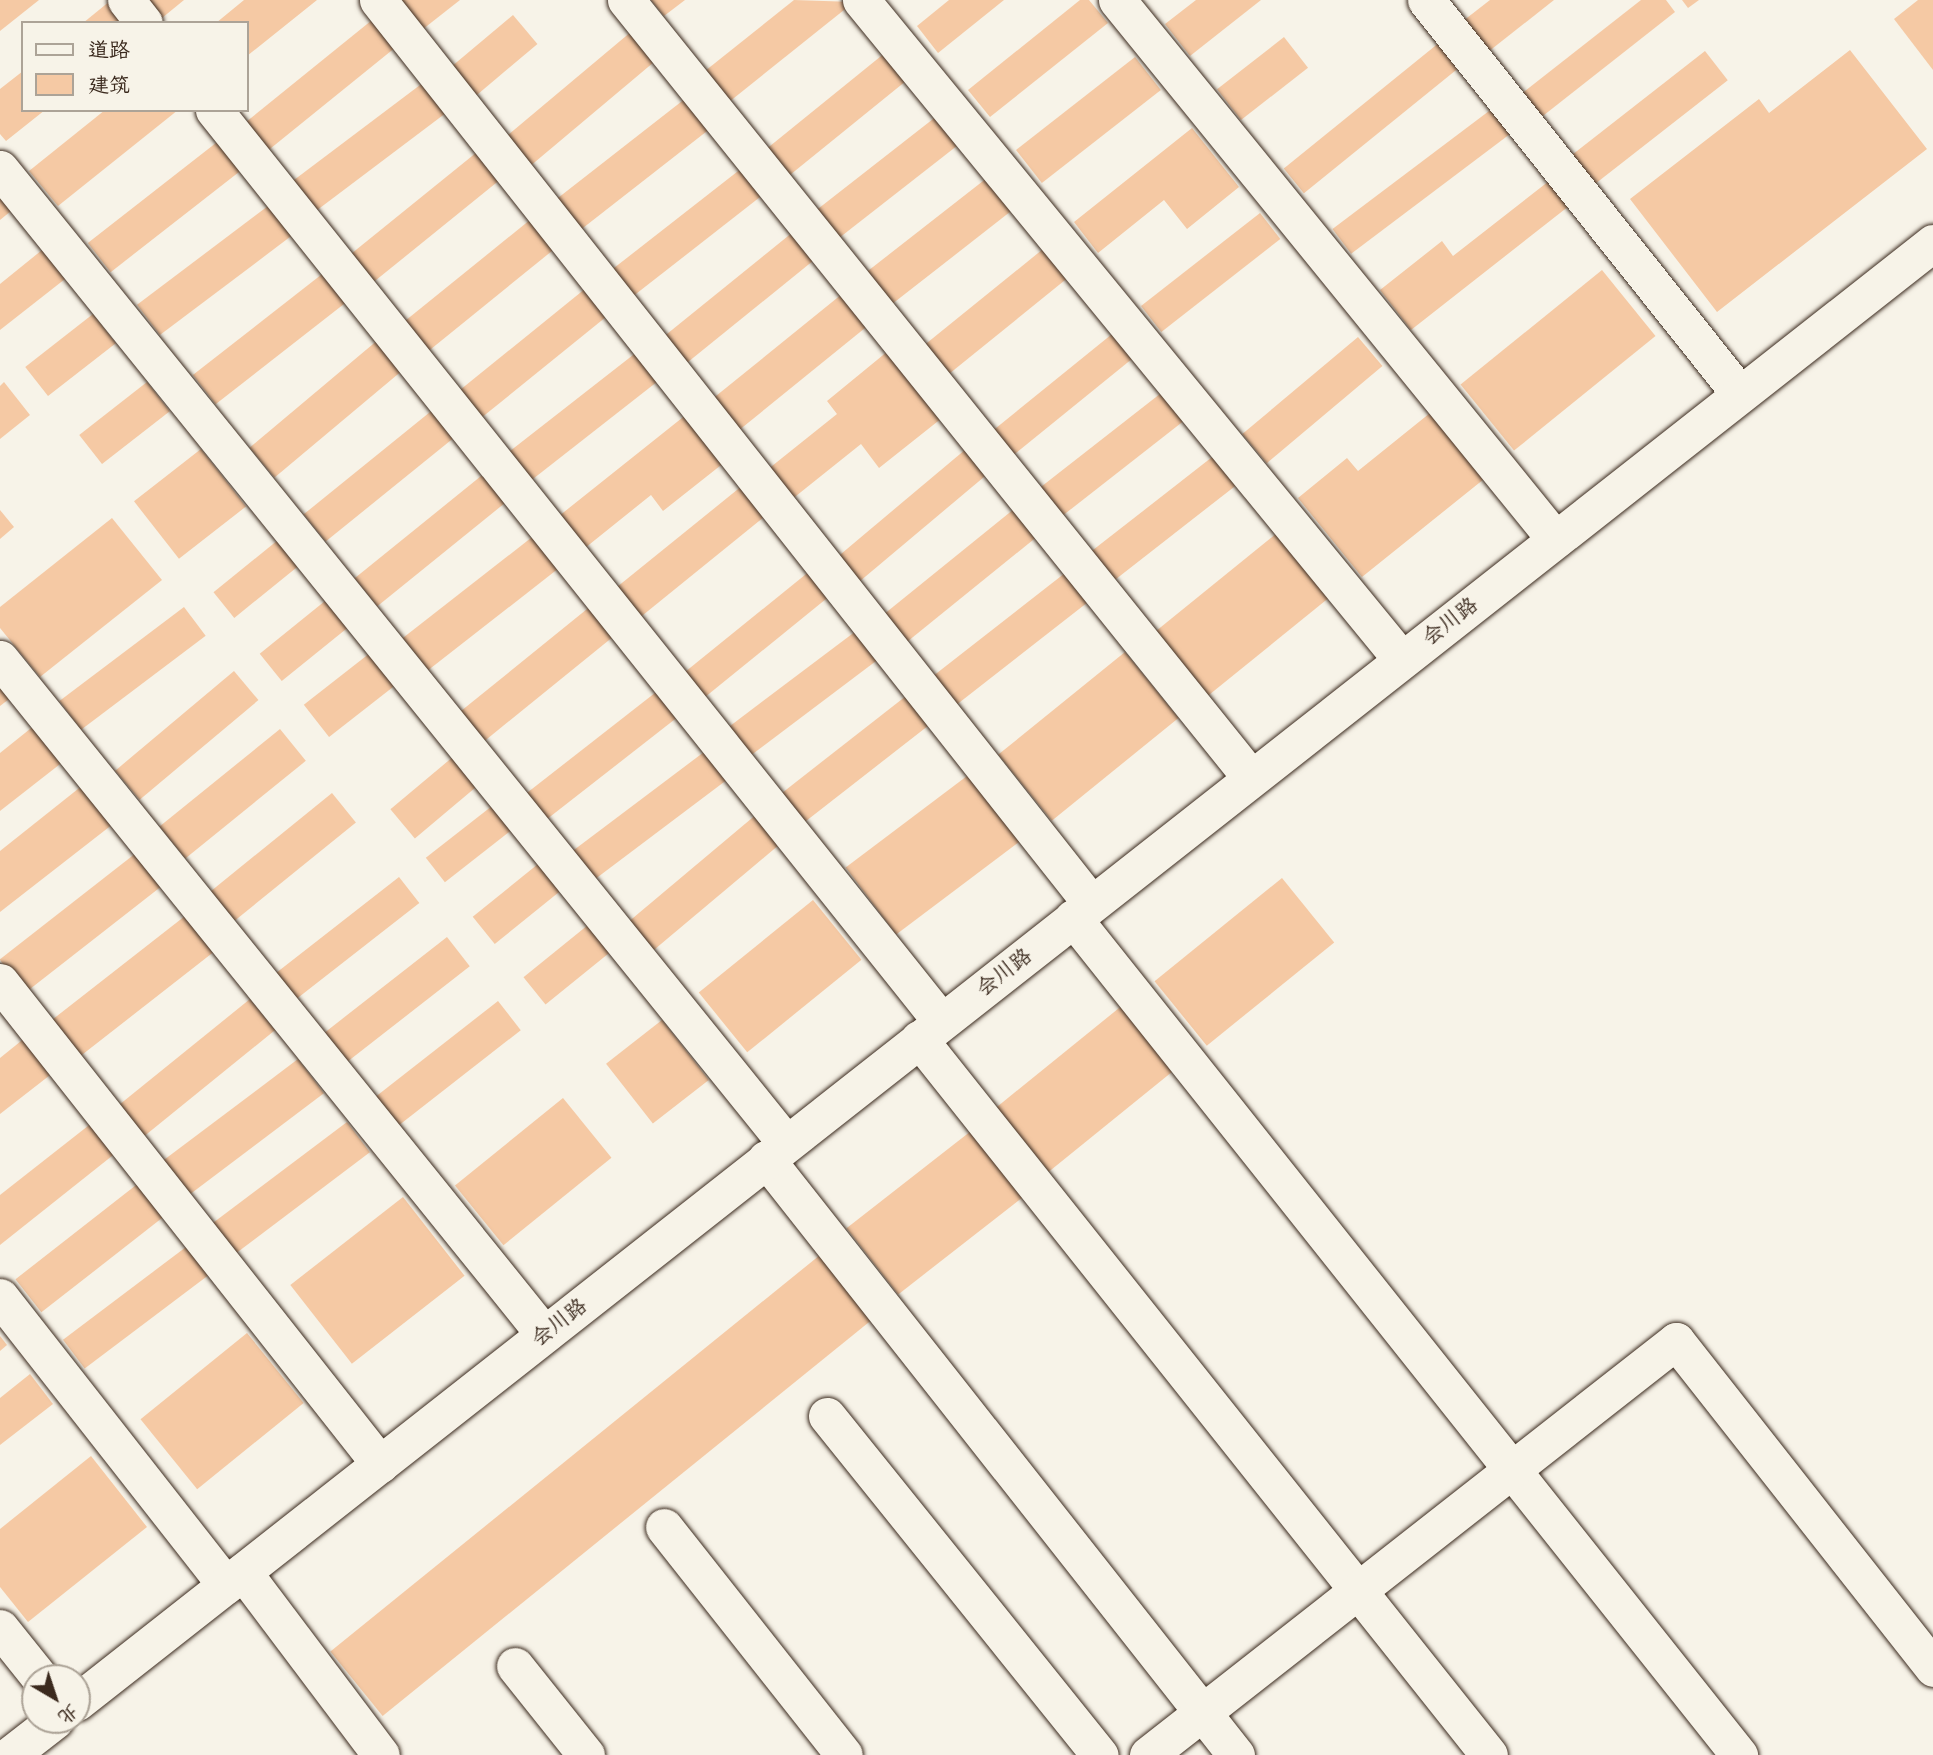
<!DOCTYPE html>
<html>
<head>
<meta charset="utf-8">
<style>
	body { margin:0 }
	#map { position:relative; width:1933px; height:1755px; overflow:hidden; background:#f7f3e8; font-family:Sriracha,"LXGW WenKai TC",sans-serif }
	div>[style] { position:absolute }
	.building>* { inset:0; background:#f5c9a4; transform-origin:0 0 }
	.roads { filter:drop-shadow(0 0 2px #3b2a1e) drop-shadow(0 0 2px #3b2a1e) }
	.minor>* { height:37px; margin:-18.5px; padding:0 18.5px; transform-origin:18.5px; border-radius:18.5px; background:#f7f3e8 }
	span { translate:-50% -50%; white-space:nowrap; text-align:center; line-height:1.15; -webkit-text-stroke:5px #f7f3e8; paint-order:stroke }
	.street-label { font-size:21px; color:#3b2a1e }
	.legend { position:absolute; left:21px; top:21px; width:228px; height:91px; box-sizing:border-box; background:#f7f3e8; border:2px solid #aca397; margin:0; padding:9px 12px; list-style:none; font-size:21px; color:#3b2a1e }
	.legend li { display:flex; align-items:center; gap:14px; height:35px }
	.legend b { width:35px; border:2px solid #aca397 }
	.north { position:absolute; left:21px; top:1664px; width:70px; height:70px; box-sizing:border-box; background:#f7f3e8; border:2px solid #aca397; border-radius:50%; rotate:141deg; font-size:19px; font-weight:700; line-height:28px; text-align:center; color:#3b2a1e }
	.north::after { content:''; display:block; margin:auto; width:24px; height:32px; background:#3b2a1e; clip-path:polygon(50% 0,100% 100%,50% 72%,0 100%) }
</style>
</head>
<body>
<div id="map">
	<div class="building">
		<i style="clip-path:polygon(0 0,39px 0,0 31px)"></i>
		<i style="clip-path:polygon(148px 0,184px 0,162px 18px)"></i>
		<i style="clip-path:polygon(244px 0,317px 0,247px 56px,247px 23px,216px 23px)"></i>
		<i style="clip-path:polygon(401px 0,460px 0,418px 33px)"></i>
		<i style="clip-path:polygon(651px 0,685px 0,664px 16px)"></i>
		<i style="clip-path:polygon(794px 0,854px 2px,729px 102px,705px 71px)"></i>
		<i style="clip-path:polygon(949px 0,1004px 0,938px 53px,917px 26px)"></i>
		<i style="clip-path:polygon(1080px 0,1089px 0,1108px 23px,990px 117px,968px 90px)"></i>
		<i style="clip-path:polygon(1196px 0,1261px 0,1190px 56px,1165px 24px)"></i>
		<i style="clip-path:polygon(1490px 0,1554px 0,1488px 52px,1463px 21px)"></i>
		<i style="clip-path:polygon(1641px 0,1666px 0,1675px 12px,1539px 119px,1520px 95px)"></i>
		<i style="clip-path:polygon(1682px 0,1699px 0,1688px 8px)"></i>
		<i style="clip-path:polygon(1918px 0,1933px 0,1933px 70px,1894px 19px)"></i>
		<i style="clip-path:polygon(110px 1px,128px 23px,83px 23px)"></i>
		<i style="left:513px;top:15px;width:38px;height:86px;rotate:50deg"></i>
		<i style="left:377px;top:16px;width:36px;height:169px;rotate:51deg"></i>
		<i style="left:632px;top:31px;width:38px;height:169px;rotate:50deg"></i>
		<i style="left:1284px;top:37px;width:39px;height:85px;rotate:52deg"></i>
		<i style="left:1440px;top:42px;width:32px;height:201px;rotate:51deg"></i>
		<i style="left:891px;top:48px;width:35px;height:160px;rotate:51deg"></i>
		<i style="clip-path:polygon(1850px 50px,1927px 149px,1717px 312px,1630px 199px,1759px 99px,1769px 113px)"></i>
		<i style="left:1705px;top:51px;width:37px;height:173px;rotate:52deg"></i>
		<i style="left:1135px;top:57px;width:42px;height:151px;rotate:52deg"></i>
		<i style="clip-path:polygon(23px 71px,23px 110px,45px 110px,6px 141px,0 134px,0 89px)"></i>
		<i style="left:428px;top:79px;width:38px;height:169px;rotate:53deg"></i>
		<i style="left:686px;top:98px;width:39px;height:169px;rotate:52deg"></i>
		<i style="left:1493px;top:108px;width:31px;height:201px;rotate:53deg"></i>
		<i style="clip-path:polygon(105px 110px,178px 110px,58px 206px,29px 171px)"></i>
		<i style="left:942px;top:112px;width:36px;height:160px;rotate:52deg"></i>
		<i style="clip-path:polygon(1192px 128px,1239px 187px,1187px 229px,1164px 200px,1098px 253px,1074px 222px)"></i>
		<i style="left:221px;top:139px;width:37px;height:169px;rotate:52deg"></i>
		<i style="left:482px;top:148px;width:36px;height:169px;rotate:51deg"></i>
		<i style="left:742px;top:168px;width:34px;height:169px;rotate:52deg"></i>
		<i style="left:992px;top:174px;width:41px;height:160px;rotate:52deg"></i>
		<i style="clip-path:polygon(1549px 181px,1569px 206px,1411px 330px,1380px 290px,1442px 241px,1453px 256px)"></i>
		<i style="clip-path:polygon(0 198px,11px 211px,0 220px)"></i>
		<i style="left:272px;top:203px;width:38px;height:169px;rotate:53deg"></i>
		<i style="left:1260px;top:213px;width:33px;height:151px;rotate:52deg"></i>
		<i style="left:536px;top:215px;width:38px;height:169px;rotate:51deg"></i>
		<i style="left:793px;top:232px;width:35px;height:169px;rotate:51deg"></i>
		<i style="left:1048px;top:245px;width:38px;height:159px;rotate:51deg"></i>
		<i style="clip-path:polygon(42px 250px,65px 279px,0 330px,0 284px)"></i>
		<i style="left:1602px;top:270px;width:85px;height:182px;rotate:51deg"></i>
		<i style="left:326px;top:271px;width:37px;height:169px;rotate:52deg"></i>
		<i style="left:591px;top:284px;width:35px;height:169px;rotate:51deg"></i>
		<i style="left:842px;top:294px;width:41px;height:169px;rotate:51deg"></i>
		<i style="left:93px;top:314px;width:37px;height:86px;rotate:52deg"></i>
		<i style="left:1117px;top:330px;width:32px;height:160px;rotate:51deg"></i>
		<i style="left:1358px;top:337px;width:38px;height:151px;rotate:50deg"></i>
		<i style="left:379px;top:339px;width:39px;height:169px;rotate:50deg"></i>
		<i style="left:642px;top:348px;width:36px;height:169px;rotate:52deg"></i>
		<i style="clip-path:polygon(888px 351px,942px 418px,879px 468px,861px 444px,791px 500px,767px 470px,837px 414px,827px 401px)"></i>
		<i style="clip-path:polygon(4px 382px,30px 415px,0 439px,0 386px)"></i>
		<i style="left:147px;top:382px;width:37px;height:86px;rotate:52deg"></i>
		<i style="left:1165px;top:390px;width:36px;height:160px;rotate:52deg"></i>
		<i style="left:435px;top:408px;width:35px;height:169px;rotate:51deg"></i>
		<i style="clip-path:polygon(1435px 409px,1489px 475px,1362px 577px,1298px 498px,1347px 458px,1358px 471px)"></i>
		<i style="clip-path:polygon(692px 410px,730px 458px,663px 511px,651px 495px,585px 548px,559px 516px)"></i>
		<i style="left:201px;top:449px;width:73px;height:85px;rotate:52deg"></i>
		<i style="left:966px;top:449px;width:33px;height:169px;rotate:50deg"></i>
		<i style="left:1216px;top:454px;width:37px;height:161px;rotate:52deg"></i>
		<i style="left:486px;top:472px;width:36px;height:169px;rotate:51deg"></i>
		<i style="left:748px;top:481px;width:38px;height:169px;rotate:51deg"></i>
		<i style="left:1014px;top:509px;width:36px;height:169px;rotate:51deg"></i>
		<i style="clip-path:polygon(0 510px,14px 527px,0 539px)"></i>
		<i style="clip-path:polygon(112px 518px,162px 580px,40px 677px,0 628px,0 607px)"></i>
		<i style="left:1282px;top:529px;width:83px;height:170px;rotate:51deg"></i>
		<i style="left:536px;top:534px;width:41px;height:169px;rotate:52deg"></i>
		<i style="left:278px;top:540px;width:33px;height:83px;rotate:51deg"></i>
		<i style="left:816px;top:566px;width:32px;height:169px;rotate:51deg"></i>
		<i style="left:1065px;top:573px;width:37px;height:169px;rotate:52deg"></i>
		<i style="left:325px;top:601px;width:35px;height:84px;rotate:51deg"></i>
		<i style="left:592px;top:605px;width:38px;height:169px;rotate:51deg"></i>
		<i style="left:184px;top:607px;width:36px;height:156px;rotate:53deg"></i>
		<i style="left:864px;top:625px;width:36px;height:169px;rotate:53deg"></i>
		<i style="left:1125px;top:652px;width:85px;height:163px;rotate:51deg"></i>
		<i style="left:370px;top:653px;width:41px;height:84px;rotate:52deg"></i>
		<i style="left:234px;top:671px;width:38px;height:155px;rotate:50deg"></i>
		<i style="clip-path:polygon(0 680px,13px 696px,0 706px)"></i>
		<i style="left:660px;top:689px;width:33px;height:169px;rotate:52deg"></i>
		<i style="left:915px;top:689px;width:37px;height:170px;rotate:52deg"></i>
		<i style="clip-path:polygon(35px 725px,64px 761px,0 811px,0 753px)"></i>
		<i style="left:280px;top:729px;width:41px;height:155px;rotate:51deg"></i>
		<i style="left:708px;top:749px;width:36px;height:170px;rotate:53deg"></i>
		<i style="left:454px;top:756px;width:38px;height:83px;rotate:50deg"></i>
		<i style="left:971px;top:773px;width:84px;height:157px;rotate:53deg"></i>
		<i style="clip-path:polygon(83px 785px,113px 824px,0 912px,0 851px)"></i>
		<i style="left:332px;top:793px;width:38px;height:156px;rotate:51deg"></i>
		<i style="left:492px;top:806px;width:31px;height:84px;rotate:52deg"></i>
		<i style="left:758px;top:813px;width:38px;height:169px;rotate:50deg"></i>
		<i style="left:136px;top:853px;width:42px;height:173px;rotate:52deg"></i>
		<i style="left:538px;top:864px;width:35px;height:84px;rotate:51deg"></i>
		<i style="left:399px;top:877px;width:33px;height:156px;rotate:52deg"></i>
		<i style="left:1282px;top:878px;width:83px;height:164px;rotate:51deg"></i>
		<i style="left:813px;top:900px;width:77px;height:147px;rotate:51deg"></i>
		<i style="left:185px;top:916px;width:46px;height:173px;rotate:52deg"></i>
		<i style="left:588px;top:925px;width:35px;height:83px;rotate:51deg"></i>
		<i style="left:447px;top:937px;width:37px;height:155px;rotate:52deg"></i>
		<i style="left:250px;top:999px;width:40px;height:173px;rotate:51deg"></i>
		<i style="left:498px;top:1001px;width:37px;height:155px;rotate:52deg"></i>
		<i style="left:1124px;top:1004px;width:83px;height:164px;rotate:51deg"></i>
		<i style="left:662px;top:1020px;width:76px;height:71px;rotate:52deg"></i>
		<i style="clip-path:polygon(26px 1037px,54px 1072px,0 1114px,0 1058px)"></i>
		<i style="left:298px;top:1059px;width:43px;height:173px;rotate:53deg"></i>
		<i style="left:563px;top:1098px;width:77px;height:139px;rotate:51deg"></i>
		<i style="clip-path:polygon(93px 1122px,117px 1152px,0 1245px,0 1195px)"></i>
		<i style="left:347px;top:1122px;width:38px;height:173px;rotate:53deg"></i>
		<i style="left:971px;top:1131px;width:84px;height:158px;rotate:52deg"></i>
		<i style="left:140px;top:1182px;width:42px;height:158px;rotate:52deg"></i>
		<i style="left:403px;top:1197px;width:100px;height:143px;rotate:52deg"></i>
		<i style="left:190px;top:1244px;width:36px;height:159px;rotate:53deg"></i>
		<i style="left:820px;top:1255px;width:83px;height:630px;rotate:51deg"></i>
		<i style="left:247px;top:1333px;width:90px;height:137px;rotate:51deg"></i>
		<i style="clip-path:polygon(0 1336px,7px 1345px,0 1351px)"></i>
		<i style="clip-path:polygon(30px 1374px,53px 1404px,0 1445px,0 1398px)"></i>
		<i style="clip-path:polygon(91px 1456px,147px 1527px,28px 1622px,0 1587px,0 1529px)"></i>
	</div>
	<div class="roads">
		<div class="minor">
			<i style="left:126px;top:0;width:29px;rotate:52deg"></i>
			<i style="left:378px;top:0;width:1151px;rotate:51.71deg"></i>
			<i style="left:626px;top:0;width:998px;rotate:51.22deg"></i>
			<i style="left:861px;top:0;width:853px;rotate:50.66deg"></i>
			<i style="left:1117px;top:0;width:695px;rotate:50.9deg"></i>
			<i style="left:1426px;top:0;width:504px;rotate:51.45deg"></i>
			<i style="left:214px;top:110px;width:1166px;rotate:51.41deg"></i>
			<i style="left:0;top:169px;width:1252px;rotate:51.1deg"></i>
			<i style="left:0;top:659px;width:867px;rotate:51.13deg"></i>
			<i style="left:1073px;top:918px;width:1070px;rotate:51.49deg"></i>
			<i style="left:0;top:982px;width:614px;rotate:51.75deg"></i>
			<i style="left:919px;top:1039px;width:915px;rotate:51.48deg"></i>
			<i style="left:766px;top:1159px;width:759px;rotate:51.74deg"></i>
			<i style="left:0;top:1297px;width:366px;rotate:51.9deg"></i>
			<i style="left:827px;top:1416px;width:435px;rotate:51.2deg"></i>
			<i style="left:664px;top:1527px;width:290px;rotate:51.7deg"></i>
			<i style="left:243px;top:1572px;width:229px;rotate:53deg"></i>
			<i style="left:0;top:1628px;width:64px;rotate:51.3deg"></i>
			<i style="left:515px;top:1666px;width:114px;rotate:51.4deg"></i>
			<i style="left:77px;top:1702px;width:2361px;rotate:-38.17deg"></i>
			<i style="left:10px;top:1755px;width:57px;rotate:-37.9deg"></i>
			<i style="left:1148px;top:1755px;width:671px;rotate:-38.1deg"></i>
			<i style="left:1676px;top:1341px;width:416px;rotate:51.8deg"></i>
		</div>
	</div>
	<div class="street-label">
		<span style="left:1450px;top:621px;rotate:-38deg">会川路</span>
		<span style="left:1004px;top:972px;rotate:-38deg">会川路</span>
		<span style="left:559px;top:1322px;rotate:-38deg">会川路</span>
	</div>
	<ul class="legend">
	<li><b style="height:9px;background:#f7f3e8"></b>道路</li>
	<li><b style="height:19px;background:#f5c9a4"></b>建筑</li>
	</ul>
	<div class="north">北</div>
</div>
</body>
</html>
